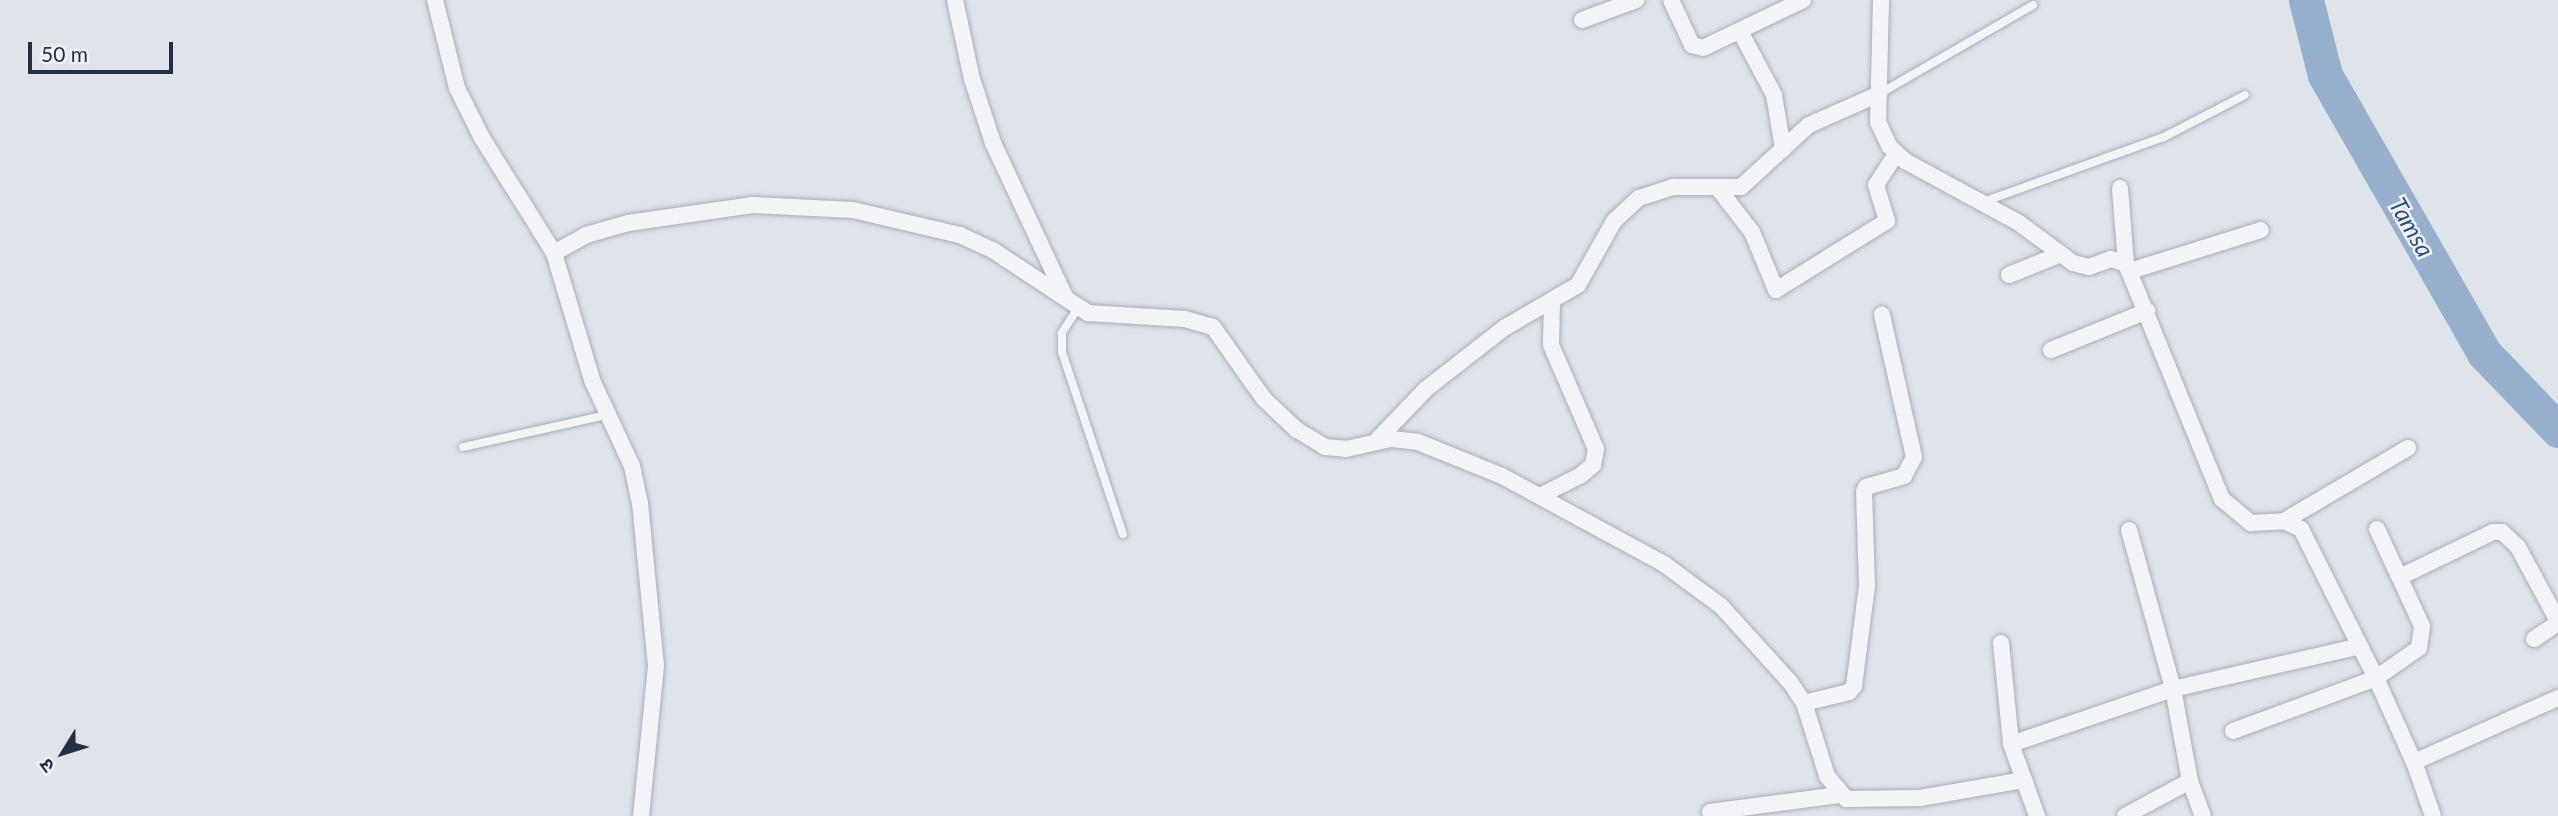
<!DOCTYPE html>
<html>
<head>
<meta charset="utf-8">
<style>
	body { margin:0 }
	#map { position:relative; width:2558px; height:816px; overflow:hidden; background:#dfe3ea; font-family:Lato,"Noto Sans Devanagari",sans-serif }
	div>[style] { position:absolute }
	.river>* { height:35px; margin:-17.5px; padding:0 17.5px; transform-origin:17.5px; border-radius:17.5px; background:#96afcd }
	.roads { filter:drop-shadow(0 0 2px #a8adb8) drop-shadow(0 0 2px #a8adb8) }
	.lane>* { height:8px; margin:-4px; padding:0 4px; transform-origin:4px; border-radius:4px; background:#f2f4f7 }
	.street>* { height:16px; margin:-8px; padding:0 8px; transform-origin:8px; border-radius:8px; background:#f2f4f7 }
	span { translate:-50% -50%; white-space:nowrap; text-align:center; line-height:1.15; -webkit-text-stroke:5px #eef2f7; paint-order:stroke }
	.water-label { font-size:24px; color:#2c4c7a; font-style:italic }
	.north { position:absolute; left:28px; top:718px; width:70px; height:70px; -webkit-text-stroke:5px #eef2f7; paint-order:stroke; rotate:232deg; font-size:19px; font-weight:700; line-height:28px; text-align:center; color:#262f42 }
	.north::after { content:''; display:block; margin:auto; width:24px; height:32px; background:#262f42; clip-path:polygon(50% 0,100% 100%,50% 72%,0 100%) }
	.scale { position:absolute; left:28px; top:42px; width:145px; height:32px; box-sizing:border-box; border:4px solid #262f42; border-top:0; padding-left:9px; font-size:21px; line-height:24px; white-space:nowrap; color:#262f42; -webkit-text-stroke:5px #eef2f7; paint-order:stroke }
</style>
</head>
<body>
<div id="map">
	<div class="river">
		<i style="left:2306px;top:0;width:77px;rotate:75.8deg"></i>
		<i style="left:2325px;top:75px;width:320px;rotate:60.2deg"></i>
		<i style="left:2484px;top:353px;width:107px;rotate:46.1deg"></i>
	</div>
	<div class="roads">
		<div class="lane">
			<i style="left:1879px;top:94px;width:178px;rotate:-30deg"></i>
			<i style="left:1983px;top:202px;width:192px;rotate:-19.8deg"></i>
			<i style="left:2164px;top:137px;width:91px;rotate:-27.4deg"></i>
			<i style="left:1078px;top:308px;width:30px;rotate:123deg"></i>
			<i style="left:1062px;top:333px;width:19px;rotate:90deg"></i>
			<i style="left:1062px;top:352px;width:192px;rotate:71.5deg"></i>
			<i style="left:463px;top:447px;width:147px;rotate:-12.6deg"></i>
		</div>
		<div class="street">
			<i style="left:435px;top:0;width:91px;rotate:76deg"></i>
			<i style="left:457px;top:88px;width:56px;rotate:63.4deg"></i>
			<i style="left:482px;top:138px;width:136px;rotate:57.9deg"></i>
			<i style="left:554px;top:253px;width:133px;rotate:73.3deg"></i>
			<i style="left:592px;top:380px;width:95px;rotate:65.1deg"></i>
			<i style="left:632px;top:466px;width:38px;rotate:78deg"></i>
			<i style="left:640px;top:503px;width:164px;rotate:84.4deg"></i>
			<i style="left:656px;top:666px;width:151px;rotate:95.7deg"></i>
			<i style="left:955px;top:0;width:81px;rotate:77.9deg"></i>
			<i style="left:972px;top:79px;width:67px;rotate:71.8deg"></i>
			<i style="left:993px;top:143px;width:170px;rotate:64.9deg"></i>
			<i style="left:1671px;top:0;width:50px;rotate:65deg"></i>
			<i style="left:1692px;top:45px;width:11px;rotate:15deg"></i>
			<i style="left:1703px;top:48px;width:111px;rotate:-25.6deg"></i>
			<i style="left:1881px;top:0;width:122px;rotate:91.4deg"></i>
			<i style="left:1878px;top:122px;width:26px;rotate:65deg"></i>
			<i style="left:1889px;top:146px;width:22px;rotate:43deg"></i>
			<i style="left:1905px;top:161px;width:130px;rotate:28.5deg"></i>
			<i style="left:2019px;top:223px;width:67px;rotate:36.5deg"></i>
			<i style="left:2073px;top:263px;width:16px;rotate:14deg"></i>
			<i style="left:2089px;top:267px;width:23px;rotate:-20deg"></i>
			<i style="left:2111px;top:259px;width:16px;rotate:18deg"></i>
			<i style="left:2126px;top:264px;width:254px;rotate:67.8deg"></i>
			<i style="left:2222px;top:499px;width:38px;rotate:40deg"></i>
			<i style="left:2251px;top:523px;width:33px;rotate:-3deg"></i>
			<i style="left:2284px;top:521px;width:19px;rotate:25deg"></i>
			<i style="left:2301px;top:529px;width:167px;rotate:63.3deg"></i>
			<i style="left:2376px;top:678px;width:92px;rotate:65.7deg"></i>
			<i style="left:2414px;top:762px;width:57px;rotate:70.6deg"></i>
			<i style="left:1582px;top:20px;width:58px;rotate:-20.3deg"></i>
			<i style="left:1740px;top:31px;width:72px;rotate:62deg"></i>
			<i style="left:1774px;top:95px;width:55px;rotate:80.5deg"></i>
			<i style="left:1718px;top:188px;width:56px;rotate:52.3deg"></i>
			<i style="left:1752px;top:232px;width:63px;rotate:67.5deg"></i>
			<i style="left:1776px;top:290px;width:131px;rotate:-31.9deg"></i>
			<i style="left:1887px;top:221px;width:38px;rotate:-107deg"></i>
			<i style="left:1876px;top:185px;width:37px;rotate:-57deg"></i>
			<i style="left:2120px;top:188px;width:76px;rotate:85.5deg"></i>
			<i style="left:554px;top:253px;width:37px;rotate:-29deg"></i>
			<i style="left:586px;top:235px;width:44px;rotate:-15.9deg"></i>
			<i style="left:628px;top:223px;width:126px;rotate:-8.2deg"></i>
			<i style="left:753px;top:205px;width:100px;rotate:2.9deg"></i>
			<i style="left:853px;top:210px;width:110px;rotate:13.2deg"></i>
			<i style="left:960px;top:235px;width:38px;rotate:25deg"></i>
			<i style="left:994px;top:251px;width:113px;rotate:33.4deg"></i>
			<i style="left:1088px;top:313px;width:97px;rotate:3.5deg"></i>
			<i style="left:1185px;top:319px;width:29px;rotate:16deg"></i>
			<i style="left:1213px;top:327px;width:88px;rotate:54.7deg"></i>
			<i style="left:1264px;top:399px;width:45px;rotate:43.2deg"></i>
			<i style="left:1297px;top:430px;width:33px;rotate:31deg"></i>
			<i style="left:1325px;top:447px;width:21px;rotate:5deg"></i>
			<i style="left:1346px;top:449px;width:46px;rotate:-12.5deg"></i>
			<i style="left:1391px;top:439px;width:27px;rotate:6deg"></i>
			<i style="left:1418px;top:442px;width:91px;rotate:22deg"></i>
			<i style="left:1502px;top:476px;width:184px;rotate:28.5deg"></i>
			<i style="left:1664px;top:564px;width:71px;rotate:36.4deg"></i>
			<i style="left:1721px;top:606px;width:103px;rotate:47.8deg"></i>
			<i style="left:1790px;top:682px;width:25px;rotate:56deg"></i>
			<i style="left:1804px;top:703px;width:77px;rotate:72.5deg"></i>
			<i style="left:1827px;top:776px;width:30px;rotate:50deg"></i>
			<i style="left:1846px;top:799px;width:74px;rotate:-0.8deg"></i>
			<i style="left:1920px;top:798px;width:106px;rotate:-9.8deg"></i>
			<i style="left:2130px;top:271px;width:137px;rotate:-17.4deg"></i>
			<i style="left:2009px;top:275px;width:56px;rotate:-22deg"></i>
			<i style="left:2051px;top:350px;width:104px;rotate:-22.1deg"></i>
			<i style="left:1377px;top:440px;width:71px;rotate:-46.1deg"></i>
			<i style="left:1426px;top:389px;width:99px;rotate:-38deg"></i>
			<i style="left:1504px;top:328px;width:86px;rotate:-30.2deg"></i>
			<i style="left:1578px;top:285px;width:73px;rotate:-60.6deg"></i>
			<i style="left:1614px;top:221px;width:34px;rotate:-43deg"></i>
			<i style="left:1639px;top:198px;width:36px;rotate:-18deg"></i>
			<i style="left:1673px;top:187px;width:68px"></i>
			<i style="left:1741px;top:187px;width:92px;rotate:-42.4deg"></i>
			<i style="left:1809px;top:125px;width:77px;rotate:-23.9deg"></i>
			<i style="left:1540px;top:496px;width:46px;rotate:-27.1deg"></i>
			<i style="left:1581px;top:475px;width:16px;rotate:-40deg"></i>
			<i style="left:1593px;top:465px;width:16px;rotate:-79deg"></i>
			<i style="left:1596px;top:449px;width:113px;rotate:-113.4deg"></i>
			<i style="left:1551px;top:345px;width:44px;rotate:-88.7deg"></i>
			<i style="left:2284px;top:521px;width:144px;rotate:-30.5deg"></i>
			<i style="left:2129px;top:530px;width:165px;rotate:74.5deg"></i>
			<i style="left:2173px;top:689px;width:94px;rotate:79.5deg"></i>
			<i style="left:2400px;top:577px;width:103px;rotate:-25.8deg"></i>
			<i style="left:2493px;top:532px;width:9px"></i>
			<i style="left:2502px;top:532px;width:22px;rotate:43deg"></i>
			<i style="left:2518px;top:547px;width:84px;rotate:61.6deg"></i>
			<i style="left:2534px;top:639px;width:29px;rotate:-34deg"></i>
			<i style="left:2001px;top:643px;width:101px;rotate:84.3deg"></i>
			<i style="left:2011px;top:744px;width:77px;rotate:70.1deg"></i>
			<i style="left:1804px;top:703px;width:46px;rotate:-13.7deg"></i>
			<i style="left:1849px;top:692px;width:8px;rotate:-50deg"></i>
			<i style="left:1854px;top:686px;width:101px;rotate:-82.6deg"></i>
			<i style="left:1867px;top:586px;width:94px;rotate:-91.8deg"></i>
			<i style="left:1864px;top:492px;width:5px;rotate:-68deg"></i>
			<i style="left:1866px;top:487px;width:40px;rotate:-16deg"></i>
			<i style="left:1904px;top:476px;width:21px;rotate:-62deg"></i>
			<i style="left:1914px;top:457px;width:146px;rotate:-102.7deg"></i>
			<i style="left:2233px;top:731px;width:153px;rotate:-20.3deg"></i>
			<i style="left:2376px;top:678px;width:52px;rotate:-34.9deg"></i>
			<i style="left:2419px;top:648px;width:22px;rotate:-82deg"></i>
			<i style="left:2422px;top:626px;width:107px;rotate:-114.9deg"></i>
			<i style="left:2011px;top:744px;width:171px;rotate:-18.8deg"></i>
			<i style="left:2173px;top:689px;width:192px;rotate:-12.9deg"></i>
			<i style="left:2414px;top:762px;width:158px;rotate:-24deg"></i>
			<i style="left:1710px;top:812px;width:130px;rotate:-7.5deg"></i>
			<i style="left:2125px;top:816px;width:74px;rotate:-28.3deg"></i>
			<i style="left:2190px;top:781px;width:37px;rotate:70deg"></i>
		</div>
	</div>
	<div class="water-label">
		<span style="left:2412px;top:227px;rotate:60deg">Tamsa</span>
	</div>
	<div class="north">उ</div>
	<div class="scale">50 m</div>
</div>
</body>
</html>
